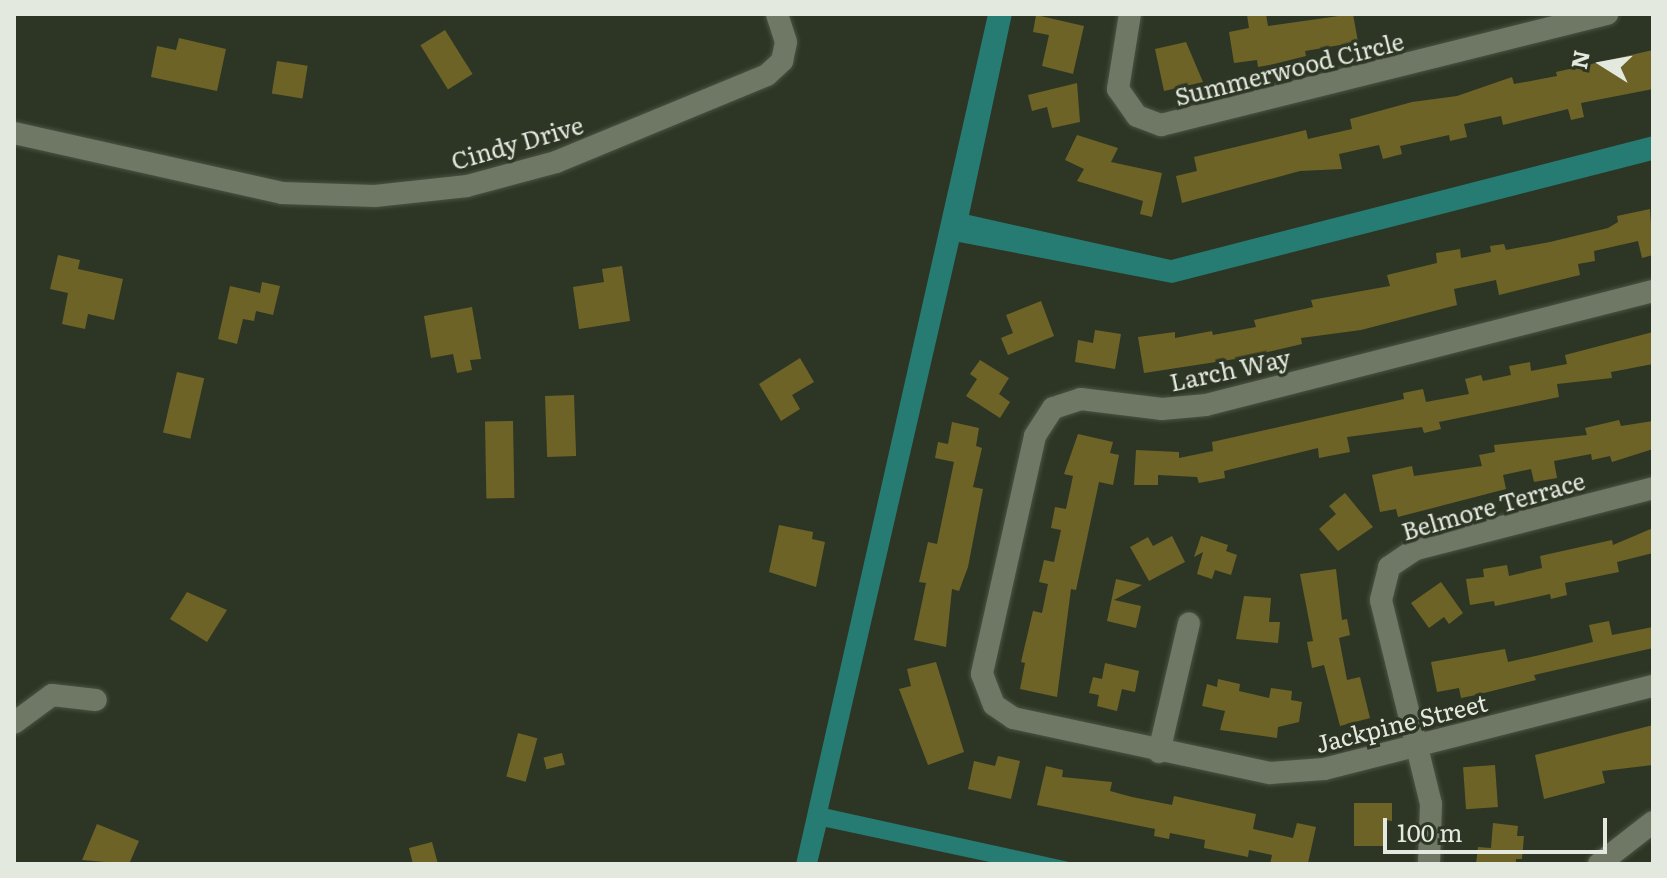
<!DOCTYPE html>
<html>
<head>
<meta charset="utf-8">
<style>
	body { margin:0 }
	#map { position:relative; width:1667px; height:878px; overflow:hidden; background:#2d3625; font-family:Literata,serif }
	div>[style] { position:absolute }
	.water>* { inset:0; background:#267c73 }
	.building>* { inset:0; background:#6d6327; transform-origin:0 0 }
	.roads { filter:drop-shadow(0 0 2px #4c5244) drop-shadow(0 0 2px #4c5244) }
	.minor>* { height:22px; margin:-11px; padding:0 11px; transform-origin:11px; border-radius:11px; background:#6e7864 }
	span { translate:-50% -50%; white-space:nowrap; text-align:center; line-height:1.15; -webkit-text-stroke:7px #2d3625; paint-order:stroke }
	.street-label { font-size:24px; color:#e4e9df }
	.frame { position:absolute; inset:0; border:16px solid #e4e9df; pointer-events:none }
	.north { position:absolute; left:1563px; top:24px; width:80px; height:80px; -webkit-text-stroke:6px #2d3625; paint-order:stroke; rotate:281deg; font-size:22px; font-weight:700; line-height:32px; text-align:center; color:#e4e9df }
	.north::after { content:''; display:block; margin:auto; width:28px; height:36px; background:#e4e9df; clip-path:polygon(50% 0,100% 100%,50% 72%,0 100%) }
	.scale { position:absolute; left:1383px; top:818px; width:224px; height:36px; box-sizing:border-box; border:4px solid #e4e9df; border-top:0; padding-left:10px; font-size:24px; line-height:28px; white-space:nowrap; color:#e4e9df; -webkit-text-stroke:6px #2d3625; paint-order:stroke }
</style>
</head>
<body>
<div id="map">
	<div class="water">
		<i style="clip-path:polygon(988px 14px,1012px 14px,969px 215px,1171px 260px,1653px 136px,1653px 160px,1172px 283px,959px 242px,828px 809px,1078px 864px,999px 864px,826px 827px,817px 864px,796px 864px)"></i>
	</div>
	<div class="building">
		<i style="clip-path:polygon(1254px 14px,1266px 14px,1268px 26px,1353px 14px,1358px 42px,1305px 51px,1306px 56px,1274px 64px,1258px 67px,1257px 60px,1234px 63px,1229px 32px,1249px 28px,1247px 15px)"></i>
		<i style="clip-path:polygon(1036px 15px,1084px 26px,1073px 74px,1042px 66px,1049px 35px,1033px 32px)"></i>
		<i style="left:445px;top:30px;width:52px;height:29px;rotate:58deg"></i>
		<i style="clip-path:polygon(179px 38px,226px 49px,217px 91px,151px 77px,157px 46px,176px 50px)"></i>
		<i style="clip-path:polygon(1186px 42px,1203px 82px,1164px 91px,1155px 49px)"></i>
		<i style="clip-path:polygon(1653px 50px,1653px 89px,1581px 103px,1584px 117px,1571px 120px,1568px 109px,1503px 125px,1501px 116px,1464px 124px,1467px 137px,1450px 141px,1449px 135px,1400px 146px,1402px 154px,1383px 159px,1379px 145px,1339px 154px,1342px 169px,1300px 171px,1182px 203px,1176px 176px,1197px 171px,1194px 157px,1306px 130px,1308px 139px,1352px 129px,1350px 119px,1412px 102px,1457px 96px,1512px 77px,1514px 84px,1557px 76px,1556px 72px)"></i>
		<i style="left:277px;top:61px;width:31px;height:33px;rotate:9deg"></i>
		<i style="clip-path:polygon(1077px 83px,1080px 122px,1052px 128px,1047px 107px,1032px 111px,1028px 95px)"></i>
		<i style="clip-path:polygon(1077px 135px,1118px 148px,1111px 162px,1162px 173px,1152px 217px,1140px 214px,1143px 201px,1077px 181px,1084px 169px,1065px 160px)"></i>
		<i style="clip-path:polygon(1650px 209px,1653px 255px,1642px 258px,1638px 241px,1594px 251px,1595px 261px,1578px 264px,1580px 275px,1499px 295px,1496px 280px,1454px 289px,1457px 305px,1361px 330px,1301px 338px,1302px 344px,1242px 358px,1144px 373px,1138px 337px,1175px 332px,1175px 338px,1212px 331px,1213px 335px,1256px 327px,1254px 320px,1313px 307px,1311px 300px,1390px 286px,1387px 275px,1437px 263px,1436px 253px,1460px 249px,1461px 258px,1491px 252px,1490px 246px,1504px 244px,1506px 250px,1550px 242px,1608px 228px,1618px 222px,1617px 216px)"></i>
		<i style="clip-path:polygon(58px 255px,80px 260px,78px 269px,123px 279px,114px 320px,88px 314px,85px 329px,62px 324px,68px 293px,50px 289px)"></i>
		<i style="clip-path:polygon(622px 266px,630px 321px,579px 329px,573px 287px,604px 282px,602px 269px)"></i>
		<i style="clip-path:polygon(262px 282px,280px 286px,273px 315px,256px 311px,254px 321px,243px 319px,237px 344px,218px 339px,230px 286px,260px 293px)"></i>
		<i style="clip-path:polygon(1041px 301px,1054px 336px,1008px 355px,1001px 338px,1013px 333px,1006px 315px)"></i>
		<i style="clip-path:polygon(472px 307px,481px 359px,470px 360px,472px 370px,457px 373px,453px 354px,431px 358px,424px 316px)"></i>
		<i style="clip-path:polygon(1095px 330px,1121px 334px,1115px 369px,1075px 362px,1078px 340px,1093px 343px)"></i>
		<i style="clip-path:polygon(1653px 332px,1653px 364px,1611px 372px,1612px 378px,1557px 384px,1559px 397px,1439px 422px,1441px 429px,1424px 433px,1422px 427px,1347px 437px,1350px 452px,1319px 458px,1318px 448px,1224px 471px,1225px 478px,1199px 483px,1197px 477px,1158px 475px,1158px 485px,1134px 485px,1136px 450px,1179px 452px,1179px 458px,1213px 451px,1212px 442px,1404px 399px,1403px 393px,1423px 389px,1426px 402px,1469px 394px,1465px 379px,1481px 375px,1483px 381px,1511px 375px,1509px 366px,1530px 362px,1531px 371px,1567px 364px,1565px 355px)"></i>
		<i style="clip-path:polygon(800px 358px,814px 382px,792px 395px,800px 409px,781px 421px,759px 384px)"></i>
		<i style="clip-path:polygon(980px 360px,1009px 378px,999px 394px,1010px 402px,1000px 418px,966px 396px,977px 379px,970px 374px)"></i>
		<i style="left:177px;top:372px;width:28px;height:62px;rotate:13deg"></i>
		<i style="left:574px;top:395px;width:61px;height:29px;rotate:88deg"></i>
		<i style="clip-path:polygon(1619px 420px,1621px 426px,1653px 421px,1653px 449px,1612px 462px,1610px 456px,1592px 460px,1591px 454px,1554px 461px,1557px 478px,1534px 482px,1531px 469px,1503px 475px,1506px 489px,1398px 517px,1396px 509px,1380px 512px,1372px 475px,1412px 466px,1414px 476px,1482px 466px,1479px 455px,1495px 452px,1494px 445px,1587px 435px,1585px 428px)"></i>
		<i style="left:513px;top:421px;width:77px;height:28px;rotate:89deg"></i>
		<i style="clip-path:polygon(952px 422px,979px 428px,976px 446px,982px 448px,973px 487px,983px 489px,968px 567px,959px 591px,952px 589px,946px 647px,914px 640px,926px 583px,919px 582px,928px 542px,937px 544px,954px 462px,935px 458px,938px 442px,948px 444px)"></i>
		<i style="clip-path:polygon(1078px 434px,1113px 442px,1110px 453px,1119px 455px,1113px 485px,1099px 482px,1076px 590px,1071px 589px,1057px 697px,1020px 689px,1025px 663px,1021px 662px,1033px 611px,1042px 613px,1048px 584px,1039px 582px,1044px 560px,1054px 562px,1061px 530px,1051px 528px,1055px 507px,1066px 509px,1073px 476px,1064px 474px)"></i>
		<i style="clip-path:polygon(1345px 493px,1373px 527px,1338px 551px,1319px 529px,1336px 514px,1329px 506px)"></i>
		<i style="clip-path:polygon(779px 525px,813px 532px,812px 539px,825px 542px,816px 587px,769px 572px)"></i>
		<i style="clip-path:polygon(1653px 528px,1653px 553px,1617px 562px,1619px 572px,1565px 583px,1567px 595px,1551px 599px,1550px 594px,1495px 606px,1494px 601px,1470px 605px,1466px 579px,1484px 577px,1483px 569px,1507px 565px,1509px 576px,1542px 568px,1540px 556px,1612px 540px,1613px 545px)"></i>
		<i style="clip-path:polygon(1172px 536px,1185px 562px,1149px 581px,1130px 547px,1148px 537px,1153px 546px)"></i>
		<i style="clip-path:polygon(1201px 536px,1228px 545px,1226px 551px,1237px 555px,1231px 575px,1215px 570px,1212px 579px,1197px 574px,1203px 552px,1194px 557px)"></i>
		<i style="clip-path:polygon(1336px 569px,1342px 620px,1347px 619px,1350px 635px,1339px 638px,1347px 680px,1360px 677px,1370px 718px,1340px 726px,1324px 665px,1312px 668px,1307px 642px,1313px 641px,1300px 574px)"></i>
		<i style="clip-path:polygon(1116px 579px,1142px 585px,1114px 600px,1141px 606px,1136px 628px,1107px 621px)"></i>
		<i style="clip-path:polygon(1441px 582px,1463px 613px,1449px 624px,1444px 617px,1429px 628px,1411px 603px)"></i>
		<i style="clip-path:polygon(187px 592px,227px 610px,207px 642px,170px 619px)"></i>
		<i style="clip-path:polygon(1244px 596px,1271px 598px,1269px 622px,1280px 622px,1278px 643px,1236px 639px)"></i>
		<i style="clip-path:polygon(1609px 621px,1612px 635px,1653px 627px,1653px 648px,1534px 675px,1536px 680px,1476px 695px,1461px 698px,1459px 688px,1437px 692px,1431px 662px,1505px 649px,1508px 662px,1540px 655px,1593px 642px,1589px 625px)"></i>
		<i style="clip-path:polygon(936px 662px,964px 752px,928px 765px,899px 689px,911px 686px,907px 669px)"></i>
		<i style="clip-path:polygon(1105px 663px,1139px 671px,1135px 692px,1122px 689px,1117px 711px,1097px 706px,1099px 695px,1089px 693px,1093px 677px,1102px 679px)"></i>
		<i style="clip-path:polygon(1218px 679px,1240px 684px,1239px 691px,1269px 698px,1271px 688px,1292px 691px,1291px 700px,1302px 702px,1299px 722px,1278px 727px,1277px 738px,1220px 730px,1225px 711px,1202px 706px,1207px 684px,1217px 687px)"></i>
		<i style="clip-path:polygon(1653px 725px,1653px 765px,1602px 771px,1605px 783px,1544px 799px,1535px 755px)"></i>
		<i style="left:518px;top:733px;width:20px;height:45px;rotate:15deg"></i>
		<i style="left:562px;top:753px;width:12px;height:19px;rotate:76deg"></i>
		<i style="clip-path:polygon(998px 756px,1020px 761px,1011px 799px,968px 789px,974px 761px,995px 766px)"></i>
		<i style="left:1495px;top:765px;width:42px;height:32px;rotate:86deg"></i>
		<i style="clip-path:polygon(1046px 766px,1063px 770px,1062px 777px,1112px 782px,1110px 791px,1132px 797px,1172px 805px,1174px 796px,1256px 814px,1253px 829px,1293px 838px,1297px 823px,1316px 827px,1308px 863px,1270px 864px,1272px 855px,1249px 850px,1248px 857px,1204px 848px,1205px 840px,1170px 833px,1169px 839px,1154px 836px,1155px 829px,1037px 805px)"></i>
		<i style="clip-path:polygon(1354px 803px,1392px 803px,1392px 821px,1384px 820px,1384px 846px,1354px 846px)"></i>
		<i style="clip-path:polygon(1493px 823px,1518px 826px,1517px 836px,1524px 836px,1522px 859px,1516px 859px,1516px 864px,1476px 864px,1478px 847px,1491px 848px)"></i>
		<i style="clip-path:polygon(97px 824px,139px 841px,129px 864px,82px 860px)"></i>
		<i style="clip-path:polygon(432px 842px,438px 864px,413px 864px,409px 848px)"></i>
	</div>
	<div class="roads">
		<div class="minor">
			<i style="left:1130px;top:14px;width:76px;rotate:99.1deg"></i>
			<i style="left:1118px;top:89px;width:33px;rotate:55deg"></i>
			<i style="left:1137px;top:116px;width:26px;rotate:21deg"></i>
			<i style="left:1161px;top:125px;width:460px;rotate:-14deg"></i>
			<i style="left:14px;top:133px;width:275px;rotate:12.6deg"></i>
			<i style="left:282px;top:193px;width:93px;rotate:1.8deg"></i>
			<i style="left:375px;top:196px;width:93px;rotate:-6.2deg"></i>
			<i style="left:467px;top:186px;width:92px;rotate:-15.1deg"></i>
			<i style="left:556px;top:162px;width:228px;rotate:-22.4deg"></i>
			<i style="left:767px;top:75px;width:21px;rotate:-43deg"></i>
			<i style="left:782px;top:61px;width:19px;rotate:-78deg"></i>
			<i style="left:786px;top:42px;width:29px;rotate:-108deg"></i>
			<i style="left:1653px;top:291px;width:461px;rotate:165.7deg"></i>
			<i style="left:1206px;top:405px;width:44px;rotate:174.8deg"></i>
			<i style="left:1162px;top:409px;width:82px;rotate:-173deg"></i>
			<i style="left:1081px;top:399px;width:29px;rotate:162deg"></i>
			<i style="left:1053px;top:408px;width:33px;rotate:123deg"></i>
			<i style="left:1035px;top:436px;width:244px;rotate:102.6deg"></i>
			<i style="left:982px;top:674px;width:33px;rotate:69deg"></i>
			<i style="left:994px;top:705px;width:23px;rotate:34deg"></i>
			<i style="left:1013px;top:718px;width:263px;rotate:12.1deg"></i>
			<i style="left:1270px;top:773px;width:54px;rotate:-4.2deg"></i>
			<i style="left:1324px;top:769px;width:339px;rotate:-14.2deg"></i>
			<i style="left:14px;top:723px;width:47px;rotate:-36.4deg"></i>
			<i style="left:52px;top:695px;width:44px;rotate:6.5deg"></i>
			<i style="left:1159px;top:752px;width:132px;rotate:-76.9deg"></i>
			<i style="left:1429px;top:864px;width:60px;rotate:-88.1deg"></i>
			<i style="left:1431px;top:804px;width:210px;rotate:-103.8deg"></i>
			<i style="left:1381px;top:600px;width:34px;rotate:-76deg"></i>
			<i style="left:1389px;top:567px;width:32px;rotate:-34deg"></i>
			<i style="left:1416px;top:549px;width:245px;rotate:-14.4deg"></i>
			<i style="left:1599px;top:864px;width:68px;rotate:-37.9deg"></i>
		</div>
	</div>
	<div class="street-label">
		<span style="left:1289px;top:68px;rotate:-14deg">Summerwood Circle</span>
		<span style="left:517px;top:142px;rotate:-16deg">Cindy Drive</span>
		<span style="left:1230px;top:369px;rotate:-12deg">Larch Way</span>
		<span style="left:1493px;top:505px;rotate:-16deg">Belmore Terrace</span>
		<span style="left:1401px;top:722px;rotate:-14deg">Jackpine Street</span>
	</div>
	<div class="frame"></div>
	<div class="north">N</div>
	<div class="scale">100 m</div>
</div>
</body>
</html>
